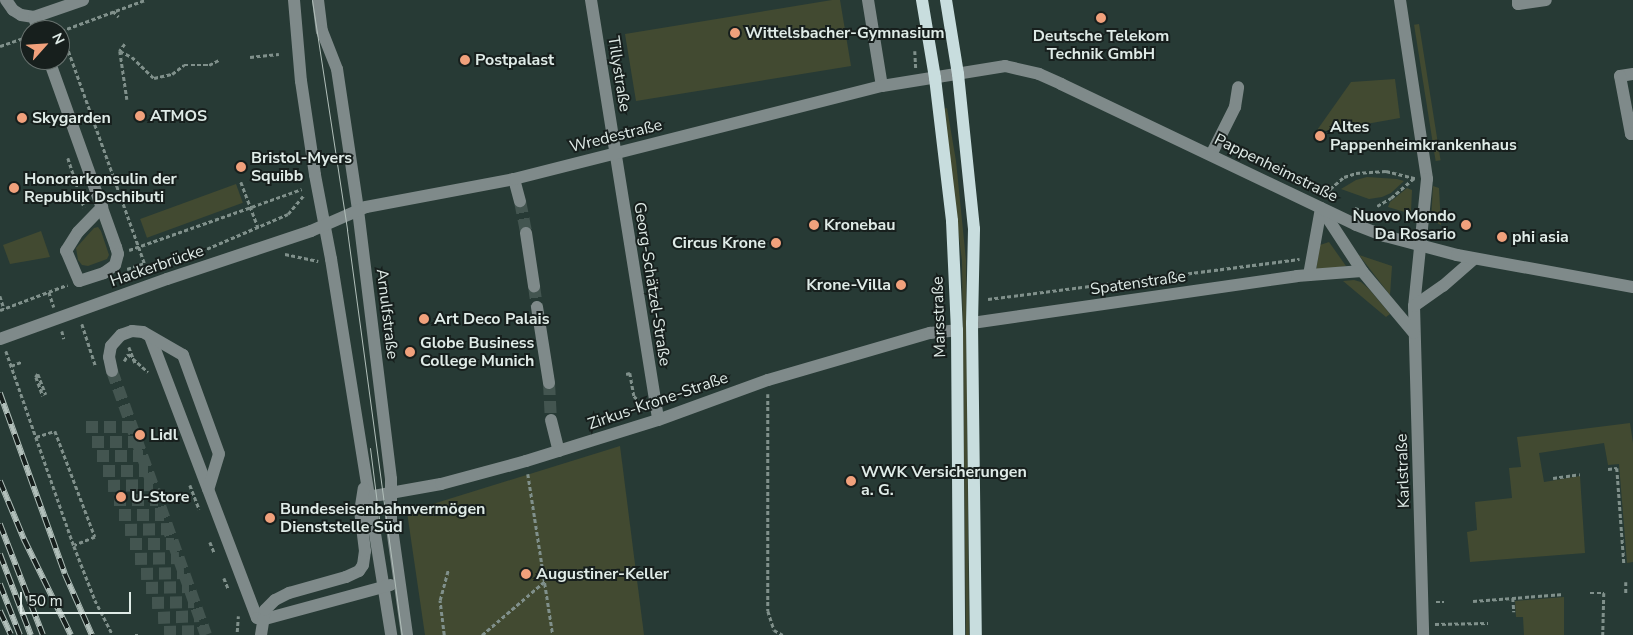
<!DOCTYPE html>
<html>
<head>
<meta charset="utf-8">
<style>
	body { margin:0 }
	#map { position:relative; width:1633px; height:635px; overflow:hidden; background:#273a35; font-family:"Nunito Sans",sans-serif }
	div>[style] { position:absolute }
	.green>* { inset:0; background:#424a31; transform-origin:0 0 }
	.minor-tunnel>* { height:12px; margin-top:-6px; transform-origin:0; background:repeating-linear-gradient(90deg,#435550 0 12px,transparent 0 18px) }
	.path>* { height:2.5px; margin-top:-1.25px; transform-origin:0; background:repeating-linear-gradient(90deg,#80908b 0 4px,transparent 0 6.5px) }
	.minor>* { height:12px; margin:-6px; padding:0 6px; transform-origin:6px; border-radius:6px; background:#7f8a8a }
	.major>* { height:12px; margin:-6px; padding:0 6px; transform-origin:6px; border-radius:6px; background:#c8ddde }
	.tram>* { height:1px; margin:-0.5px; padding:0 0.5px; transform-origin:0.5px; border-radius:0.5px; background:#b1bfba }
	.rail>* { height:5.5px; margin-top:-2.75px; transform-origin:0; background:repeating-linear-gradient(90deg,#171f1d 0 11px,#b1bfba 0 22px); box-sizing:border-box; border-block:1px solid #b1bfba }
	.dots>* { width:14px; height:14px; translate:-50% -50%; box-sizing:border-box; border:2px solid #171f1d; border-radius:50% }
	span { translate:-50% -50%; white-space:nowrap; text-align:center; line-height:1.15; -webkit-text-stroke:4px #171f1d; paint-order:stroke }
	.poi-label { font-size:16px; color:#dfebe7; font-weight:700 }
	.left { translate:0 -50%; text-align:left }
	.right { translate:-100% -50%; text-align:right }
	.street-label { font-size:16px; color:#dfebe7 }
	.north { position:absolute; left:20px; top:20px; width:50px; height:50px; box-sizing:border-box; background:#171f1d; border:1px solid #67716e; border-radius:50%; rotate:64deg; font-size:14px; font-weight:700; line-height:20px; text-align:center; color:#dfebe7 }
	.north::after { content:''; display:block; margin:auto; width:18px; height:22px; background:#f1a17c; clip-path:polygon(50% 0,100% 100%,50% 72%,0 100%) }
	.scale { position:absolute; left:20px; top:592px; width:111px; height:22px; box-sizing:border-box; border:2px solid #dfebe7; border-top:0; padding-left:6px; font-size:15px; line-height:18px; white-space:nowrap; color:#dfebe7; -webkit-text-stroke:4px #171f1d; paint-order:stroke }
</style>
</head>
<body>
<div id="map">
	<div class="green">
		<i style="clip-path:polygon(832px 0,840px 0,851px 66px,636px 101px,625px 34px)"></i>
		<i style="left:1419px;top:24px;width:138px;height:5px;rotate:81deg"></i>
		<i style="clip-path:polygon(1395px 79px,1400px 118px,1315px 133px,1351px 82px)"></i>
		<i style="clip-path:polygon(947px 108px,956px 161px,966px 260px,969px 635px,966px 635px,962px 261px,943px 109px)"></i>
		<i style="clip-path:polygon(1367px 177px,1397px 179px,1404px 181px,1391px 193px,1382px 197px,1369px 199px,1341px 189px,1356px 180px)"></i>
		<i style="left:236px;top:184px;width:20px;height:102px;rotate:70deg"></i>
		<i style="clip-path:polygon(1433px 186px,1439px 188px,1441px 225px,1431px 220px)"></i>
		<i style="clip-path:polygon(1407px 188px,1412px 190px,1411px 212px,1408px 213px,1388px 207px,1390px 202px)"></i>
		<i style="clip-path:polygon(98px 227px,101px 231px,109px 255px,107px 259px,88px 266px,82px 265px,78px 260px,76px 248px,94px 228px)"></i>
		<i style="clip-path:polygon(41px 231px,50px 257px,10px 264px,3px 245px)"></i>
		<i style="clip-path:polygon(1329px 242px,1346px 266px,1316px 271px,1320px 245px)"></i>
		<i style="clip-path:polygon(1359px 255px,1392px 266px,1390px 295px)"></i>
		<i style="clip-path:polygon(1354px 280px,1361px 282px,1369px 289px,1390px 314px,1386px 317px,1343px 281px)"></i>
		<i style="clip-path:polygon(1630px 423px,1633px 443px,1633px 562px,1627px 563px,1619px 464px,1608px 465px,1604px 443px,1539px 453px,1544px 482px,1580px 476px,1585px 553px,1470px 562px,1467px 532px,1477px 530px,1475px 502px,1512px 498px,1509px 468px,1521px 467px,1517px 437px)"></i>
		<i style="clip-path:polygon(620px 446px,644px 635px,425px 635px,407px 512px)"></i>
		<i style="clip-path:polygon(1564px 597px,1564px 635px,1524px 635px,1523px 617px,1516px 617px,1515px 601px)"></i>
	</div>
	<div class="minor-tunnel">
		<i style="left:520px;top:201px;width:33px;rotate:79deg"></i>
		<i style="left:534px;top:286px;width:21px;rotate:82deg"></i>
		<i style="left:112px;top:371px;width:280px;rotate:70.4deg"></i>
		<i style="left:549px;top:383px;width:37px;rotate:87deg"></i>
		<i style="left:86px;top:427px;width:47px"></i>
		<i style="left:92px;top:442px;width:46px"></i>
		<i style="left:97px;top:456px;width:46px"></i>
		<i style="left:103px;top:471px;width:45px"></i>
		<i style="left:108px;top:486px;width:45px;rotate:-1.3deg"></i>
		<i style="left:114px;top:500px;width:44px"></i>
		<i style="left:119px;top:515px;width:45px"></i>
		<i style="left:125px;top:530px;width:44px;rotate:-1.3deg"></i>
		<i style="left:130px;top:544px;width:44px"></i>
		<i style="left:135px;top:559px;width:44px;rotate:-1.3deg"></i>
		<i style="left:141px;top:574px;width:43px;rotate:-1.3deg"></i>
		<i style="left:146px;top:588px;width:43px;rotate:-1.3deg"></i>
		<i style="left:152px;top:603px;width:42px;rotate:-1.4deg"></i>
		<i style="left:158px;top:618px;width:41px;rotate:-2.8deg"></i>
		<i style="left:164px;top:632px;width:40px;rotate:-1.4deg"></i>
	</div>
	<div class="path">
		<i style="left:113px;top:11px;width:8px;rotate:45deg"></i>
		<i style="left:125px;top:44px;width:9px;rotate:126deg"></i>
		<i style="left:120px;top:51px;width:49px;rotate:81.7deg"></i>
		<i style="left:0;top:46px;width:28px;rotate:-19deg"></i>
		<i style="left:26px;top:37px;width:13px;rotate:72deg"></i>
		<i style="left:120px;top:51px;width:13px;rotate:27deg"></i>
		<i style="left:132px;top:57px;width:30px;rotate:44deg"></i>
		<i style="left:154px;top:78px;width:18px;rotate:-13deg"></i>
		<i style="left:172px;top:74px;width:15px;rotate:-37deg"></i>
		<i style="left:184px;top:65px;width:25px"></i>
		<i style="left:209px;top:65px;width:11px;rotate:-27deg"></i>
		<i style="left:915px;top:51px;width:17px;rotate:87deg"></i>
		<i style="left:250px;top:57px;width:29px;rotate:-6deg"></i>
		<i style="left:68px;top:158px;width:52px;rotate:71.9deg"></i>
		<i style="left:241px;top:182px;width:48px;rotate:69.3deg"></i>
		<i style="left:1326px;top:197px;width:9px;rotate:-63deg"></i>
		<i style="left:1330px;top:189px;width:18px;rotate:-41deg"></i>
		<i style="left:1344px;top:177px;width:13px;rotate:-18deg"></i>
		<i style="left:1356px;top:173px;width:30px;rotate:-4deg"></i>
		<i style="left:1386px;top:171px;width:30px;rotate:14deg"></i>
		<i style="left:1377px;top:206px;width:16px;rotate:-30deg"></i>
		<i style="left:1391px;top:198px;width:30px;rotate:-41deg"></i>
		<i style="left:1355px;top:208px;width:29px;rotate:20deg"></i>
		<i style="left:1382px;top:218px;width:12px;rotate:-9deg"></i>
		<i style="left:129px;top:250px;width:183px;rotate:-19.4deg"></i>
		<i style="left:195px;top:254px;width:101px;rotate:-23.3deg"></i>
		<i style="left:288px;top:214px;width:25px;rotate:-50deg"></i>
		<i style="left:285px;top:254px;width:34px;rotate:12deg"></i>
		<i style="left:127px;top:269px;width:18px;rotate:-19deg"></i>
		<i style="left:144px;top:263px;width:246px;rotate:-109.7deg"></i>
		<i style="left:61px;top:31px;width:90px;rotate:-20.3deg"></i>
		<i style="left:49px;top:292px;width:16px;rotate:72deg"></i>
		<i style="left:0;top:296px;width:13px;rotate:72deg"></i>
		<i style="left:988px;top:299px;width:314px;rotate:-7.3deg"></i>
		<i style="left:0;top:310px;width:72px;rotate:-20.5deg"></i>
		<i style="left:82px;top:324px;width:45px;rotate:72deg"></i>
		<i style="left:62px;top:331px;width:8px;rotate:76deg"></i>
		<i style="left:129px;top:347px;width:17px;rotate:69deg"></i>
		<i style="left:6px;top:351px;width:207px;rotate:70.8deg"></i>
		<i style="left:74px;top:546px;width:58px;rotate:68.7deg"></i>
		<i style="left:95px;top:600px;width:39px;rotate:63deg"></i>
		<i style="left:124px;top:361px;width:8px;rotate:-60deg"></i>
		<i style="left:128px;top:354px;width:27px;rotate:42deg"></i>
		<i style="left:11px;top:366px;width:11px;rotate:-22deg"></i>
		<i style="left:38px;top:374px;width:4px;rotate:124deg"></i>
		<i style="left:36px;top:377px;width:20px;rotate:70deg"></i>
		<i style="left:38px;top:374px;width:22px;rotate:69deg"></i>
		<i style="left:626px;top:374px;width:4px;rotate:-14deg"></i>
		<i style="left:630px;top:373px;width:23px;rotate:80deg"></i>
		<i style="left:634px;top:396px;width:10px;rotate:45deg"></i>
		<i style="left:768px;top:394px;width:217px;rotate:90deg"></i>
		<i style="left:768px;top:611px;width:20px;rotate:72deg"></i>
		<i style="left:774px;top:630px;width:10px;rotate:29deg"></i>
		<i style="left:55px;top:431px;width:113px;rotate:69.3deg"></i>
		<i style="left:95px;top:537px;width:22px;rotate:158deg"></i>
		<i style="left:36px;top:437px;width:19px;rotate:-18deg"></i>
		<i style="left:1608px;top:469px;width:9px;rotate:-6deg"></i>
		<i style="left:1617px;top:468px;width:95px;rotate:85.8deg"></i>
		<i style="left:528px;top:474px;width:163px;rotate:81.2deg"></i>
		<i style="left:1553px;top:478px;width:27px;rotate:-8deg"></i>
		<i style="left:190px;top:485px;width:26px;rotate:69deg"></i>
		<i style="left:210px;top:542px;width:11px;rotate:68deg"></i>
		<i style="left:224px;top:578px;width:11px;rotate:68deg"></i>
		<i style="left:1626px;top:582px;width:11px;rotate:90deg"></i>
		<i style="left:1590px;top:593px;width:14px"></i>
		<i style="left:1604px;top:593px;width:42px;rotate:91.4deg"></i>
		<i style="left:1513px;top:598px;width:14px;rotate:86deg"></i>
		<i style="left:1473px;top:601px;width:91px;rotate:-4.4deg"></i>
		<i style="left:1436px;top:602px;width:8px"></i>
		<i style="left:1435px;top:624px;width:53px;rotate:-1.1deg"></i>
		<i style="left:237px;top:632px;width:16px;rotate:-86deg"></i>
		<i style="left:135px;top:635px;width:3px"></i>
		<i style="left:444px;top:635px;width:35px;rotate:-97deg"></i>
		<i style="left:440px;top:600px;width:31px;rotate:-75deg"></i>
		<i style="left:482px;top:635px;width:83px;rotate:-40.6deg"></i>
	</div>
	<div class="minor">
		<i style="left:6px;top:0;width:12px;rotate:55deg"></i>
		<i style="left:13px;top:10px;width:9px;rotate:32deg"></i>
		<i style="left:21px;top:15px;width:13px;rotate:9deg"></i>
		<i style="left:34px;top:17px;width:52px;rotate:-19.1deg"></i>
		<i style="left:294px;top:0;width:81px;rotate:85.1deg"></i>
		<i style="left:301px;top:81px;width:95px;rotate:81.5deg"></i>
		<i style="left:315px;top:175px;width:86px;rotate:79.2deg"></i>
		<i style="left:331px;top:259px;width:381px;rotate:80.9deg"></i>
		<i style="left:318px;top:0;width:31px;rotate:83deg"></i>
		<i style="left:322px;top:31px;width:41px;rotate:68.5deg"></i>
		<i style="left:337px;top:69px;width:143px;rotate:81.5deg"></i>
		<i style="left:358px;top:210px;width:271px;rotate:83deg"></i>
		<i style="left:391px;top:479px;width:42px;rotate:90deg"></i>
		<i style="left:391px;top:521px;width:115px;rotate:82deg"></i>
		<i style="left:591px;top:0;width:425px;rotate:80.9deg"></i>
		<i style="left:868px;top:0;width:87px;rotate:80.8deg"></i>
		<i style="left:1400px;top:0;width:181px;rotate:81.4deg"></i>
		<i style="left:1427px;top:179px;width:128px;rotate:95.8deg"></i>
		<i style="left:1414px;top:306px;width:329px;rotate:88.4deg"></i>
		<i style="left:1518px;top:0;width:4px;rotate:90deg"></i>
		<i style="left:1518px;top:4px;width:28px;rotate:-8deg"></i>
		<i style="left:34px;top:17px;width:14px;rotate:73deg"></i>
		<i style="left:49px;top:60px;width:199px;rotate:70.3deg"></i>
		<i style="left:116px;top:247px;width:7px;rotate:74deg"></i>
		<i style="left:118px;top:254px;width:11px;rotate:105deg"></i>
		<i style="left:115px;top:265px;width:14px;rotate:144deg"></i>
		<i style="left:104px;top:273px;width:26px;rotate:162deg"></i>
		<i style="left:79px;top:281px;width:33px;rotate:-113deg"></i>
		<i style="left:66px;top:251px;width:22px;rotate:-58deg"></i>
		<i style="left:78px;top:232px;width:35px;rotate:-46deg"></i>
		<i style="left:1633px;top:74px;width:13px;rotate:171deg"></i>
		<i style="left:1620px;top:76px;width:59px;rotate:79.3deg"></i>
		<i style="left:1631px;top:134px;width:2px;rotate:-27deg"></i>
		<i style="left:1211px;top:155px;width:54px;rotate:-63.4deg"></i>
		<i style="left:1235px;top:107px;width:20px;rotate:-81deg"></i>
		<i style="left:514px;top:179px;width:23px;rotate:75deg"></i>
		<i style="left:1321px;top:208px;width:75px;rotate:56.9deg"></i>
		<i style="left:1362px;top:271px;width:81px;rotate:50deg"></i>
		<i style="left:526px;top:233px;width:54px;rotate:81.4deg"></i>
		<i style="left:1309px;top:275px;width:68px;rotate:-79.8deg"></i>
		<i style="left:1414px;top:306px;width:35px;rotate:-35deg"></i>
		<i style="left:1443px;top:286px;width:41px;rotate:-41.1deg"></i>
		<i style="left:537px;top:307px;width:77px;rotate:81deg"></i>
		<i style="left:972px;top:323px;width:328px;rotate:-8.2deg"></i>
		<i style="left:1297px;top:276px;width:65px;rotate:-4.4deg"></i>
		<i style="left:0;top:339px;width:177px;rotate:-19.8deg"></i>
		<i style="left:167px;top:279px;width:152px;rotate:-18.4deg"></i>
		<i style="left:311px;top:231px;width:60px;rotate:-23.6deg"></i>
		<i style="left:366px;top:207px;width:151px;rotate:-10.7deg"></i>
		<i style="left:514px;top:179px;width:380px;rotate:-14.2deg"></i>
		<i style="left:882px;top:86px;width:125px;rotate:-9.2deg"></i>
		<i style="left:1005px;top:66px;width:35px;rotate:13deg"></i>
		<i style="left:1039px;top:74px;width:24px;rotate:24deg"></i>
		<i style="left:1061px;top:84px;width:327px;rotate:25.5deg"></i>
		<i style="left:1356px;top:225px;width:31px;rotate:21deg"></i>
		<i style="left:1385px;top:236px;width:74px;rotate:14.8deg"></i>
		<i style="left:1457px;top:255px;width:179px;rotate:10.3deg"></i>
		<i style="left:151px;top:339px;width:298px;rotate:69.2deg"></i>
		<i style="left:257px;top:618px;width:8px;rotate:7deg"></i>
		<i style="left:265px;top:619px;width:130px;rotate:-15.2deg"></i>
		<i style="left:112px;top:371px;width:14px;rotate:-102deg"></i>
		<i style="left:109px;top:357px;width:11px;rotate:-80deg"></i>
		<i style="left:111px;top:346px;width:15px;rotate:-48deg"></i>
		<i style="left:121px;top:335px;width:12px;rotate:-20deg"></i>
		<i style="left:132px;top:331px;width:11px;rotate:5deg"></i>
		<i style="left:143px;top:332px;width:46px;rotate:29.9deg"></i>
		<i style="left:183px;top:355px;width:105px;rotate:70deg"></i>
		<i style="left:219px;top:454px;width:37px;rotate:107deg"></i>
		<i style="left:551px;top:420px;width:32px;rotate:76deg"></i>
		<i style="left:368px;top:497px;width:74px;rotate:-10.1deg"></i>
		<i style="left:441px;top:484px;width:88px;rotate:-15.1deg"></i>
		<i style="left:526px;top:461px;width:138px;rotate:-17.3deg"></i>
		<i style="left:658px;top:420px;width:117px;rotate:-20deg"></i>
		<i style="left:768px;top:380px;width:169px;rotate:-16.2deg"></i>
		<i style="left:930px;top:333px;width:27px;rotate:-6deg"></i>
		<i style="left:261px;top:635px;width:25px;rotate:-81deg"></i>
		<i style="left:265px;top:610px;width:14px;rotate:-45deg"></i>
		<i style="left:275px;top:600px;width:16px;rotate:-27deg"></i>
		<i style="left:289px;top:593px;width:59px;rotate:-15.7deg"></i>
		<i style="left:346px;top:577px;width:14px;rotate:-25deg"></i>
		<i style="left:359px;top:571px;width:7px;rotate:-56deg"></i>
		<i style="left:363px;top:565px;width:14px;rotate:-82deg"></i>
		<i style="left:365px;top:551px;width:39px;rotate:-97deg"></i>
		<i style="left:360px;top:512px;width:24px;rotate:-81deg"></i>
	</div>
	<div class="major">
		<i style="left:922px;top:0;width:79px;rotate:80.5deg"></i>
		<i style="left:935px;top:78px;width:144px;rotate:83.2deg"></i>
		<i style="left:952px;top:221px;width:109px;rotate:87.4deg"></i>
		<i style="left:957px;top:330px;width:305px;rotate:89.6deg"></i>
		<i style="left:946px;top:0;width:75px;rotate:80.8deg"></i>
		<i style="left:958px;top:74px;width:156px;rotate:84.1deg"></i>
		<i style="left:974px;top:229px;width:94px;rotate:91.2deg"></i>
		<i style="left:972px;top:323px;width:312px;rotate:89.3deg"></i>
	</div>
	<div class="tram">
		<i style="left:312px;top:0;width:233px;rotate:81.3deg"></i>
		<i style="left:347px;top:230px;width:409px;rotate:82.3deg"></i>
		<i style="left:370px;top:448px;width:80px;rotate:82.8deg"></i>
	</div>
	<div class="rail">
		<i style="left:0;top:393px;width:192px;rotate:70.2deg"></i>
		<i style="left:65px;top:574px;width:67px;rotate:66.1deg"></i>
		<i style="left:0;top:481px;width:63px;rotate:67.5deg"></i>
		<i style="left:24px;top:539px;width:107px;rotate:63.9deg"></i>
		<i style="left:0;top:524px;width:119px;rotate:68.8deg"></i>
		<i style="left:0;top:554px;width:87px;rotate:69.1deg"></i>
		<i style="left:0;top:584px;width:55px;rotate:68.6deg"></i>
		<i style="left:0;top:611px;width:26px;rotate:65deg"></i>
	</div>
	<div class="dots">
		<i style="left:1101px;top:18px;background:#f1a17c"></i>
		<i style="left:735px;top:33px;background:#f1a17c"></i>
		<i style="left:465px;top:60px;background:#f1a17c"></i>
		<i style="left:140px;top:116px;background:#f1a17c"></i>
		<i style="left:22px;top:118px;background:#f1a17c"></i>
		<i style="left:1320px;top:136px;background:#f1a17c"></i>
		<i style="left:241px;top:167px;background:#f1a17c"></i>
		<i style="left:14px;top:188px;background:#f1a17c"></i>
		<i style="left:814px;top:225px;background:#f1a17c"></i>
		<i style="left:1466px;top:225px;background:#f1a17c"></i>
		<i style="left:1502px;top:237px;background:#f1a17c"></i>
		<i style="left:776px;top:243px;background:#f1a17c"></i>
		<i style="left:901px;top:285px;background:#f1a17c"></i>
		<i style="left:424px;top:319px;background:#f1a17c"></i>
		<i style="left:410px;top:352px;background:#f1a17c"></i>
		<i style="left:140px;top:435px;background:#f1a17c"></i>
		<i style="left:851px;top:481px;background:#f1a17c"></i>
		<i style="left:121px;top:497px;background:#f1a17c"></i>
		<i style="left:270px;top:518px;background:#f1a17c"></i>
		<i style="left:526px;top:574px;background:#f1a17c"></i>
	</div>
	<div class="poi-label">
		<span class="left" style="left:745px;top:33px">Wittelsbacher-Gymnasium</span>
		<span style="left:1101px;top:45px">Deutsche Telekom<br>Technik GmbH</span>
		<span class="left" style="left:475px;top:60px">Postpalast</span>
		<span class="left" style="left:150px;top:116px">ATMOS</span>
		<span class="left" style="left:32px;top:118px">Skygarden</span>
		<span class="left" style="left:1330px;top:136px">Altes<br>Pappenheimkrankenhaus</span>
		<span class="left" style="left:251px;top:167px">Bristol-Myers<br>Squibb</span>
		<span class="left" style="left:24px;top:188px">Honorarkonsulin der<br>Republik Dschibuti</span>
		<span class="right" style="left:1456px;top:225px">Nuovo Mondo<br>Da Rosario</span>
		<span class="left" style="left:824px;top:225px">Kronebau</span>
		<span class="left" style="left:1512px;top:237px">phi asia</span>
		<span class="right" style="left:766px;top:243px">Circus Krone</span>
		<span class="right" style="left:891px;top:285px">Krone-Villa</span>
		<span class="left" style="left:434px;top:319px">Art Deco Palais</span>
		<span class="left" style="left:420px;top:352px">Globe Business<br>College Munich</span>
		<span class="left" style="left:150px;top:435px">Lidl</span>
		<span class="left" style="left:861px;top:481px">WWK Versicherungen<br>a. G.</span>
		<span class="left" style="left:131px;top:497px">U-Store</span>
		<span class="left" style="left:280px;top:518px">Bundeseisenbahnvermögen<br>Dienststelle Süd</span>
		<span class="left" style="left:536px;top:574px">Augustiner-Keller</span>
	</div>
	<div class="street-label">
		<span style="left:619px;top:74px;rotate:81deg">Tillystraße</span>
		<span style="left:616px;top:136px;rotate:-14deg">Wredestraße</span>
		<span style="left:1276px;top:168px;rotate:26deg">Pappenheimstraße</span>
		<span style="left:157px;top:266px;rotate:-19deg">Hackerbrücke</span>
		<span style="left:1138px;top:283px;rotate:-8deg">Spatenstraße</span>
		<span style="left:652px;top:284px;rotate:81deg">Georg-Schätzel-Straße</span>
		<span style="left:387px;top:314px;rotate:83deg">Arnulfstraße</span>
		<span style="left:939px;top:317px;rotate:-92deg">Marsstraße</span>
		<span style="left:658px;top:401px;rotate:-19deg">Zirkus-Krone-Straße</span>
		<span style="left:1403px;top:471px;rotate:-92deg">Karlstraße</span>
	</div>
	<div class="north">N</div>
	<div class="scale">50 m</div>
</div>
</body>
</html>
